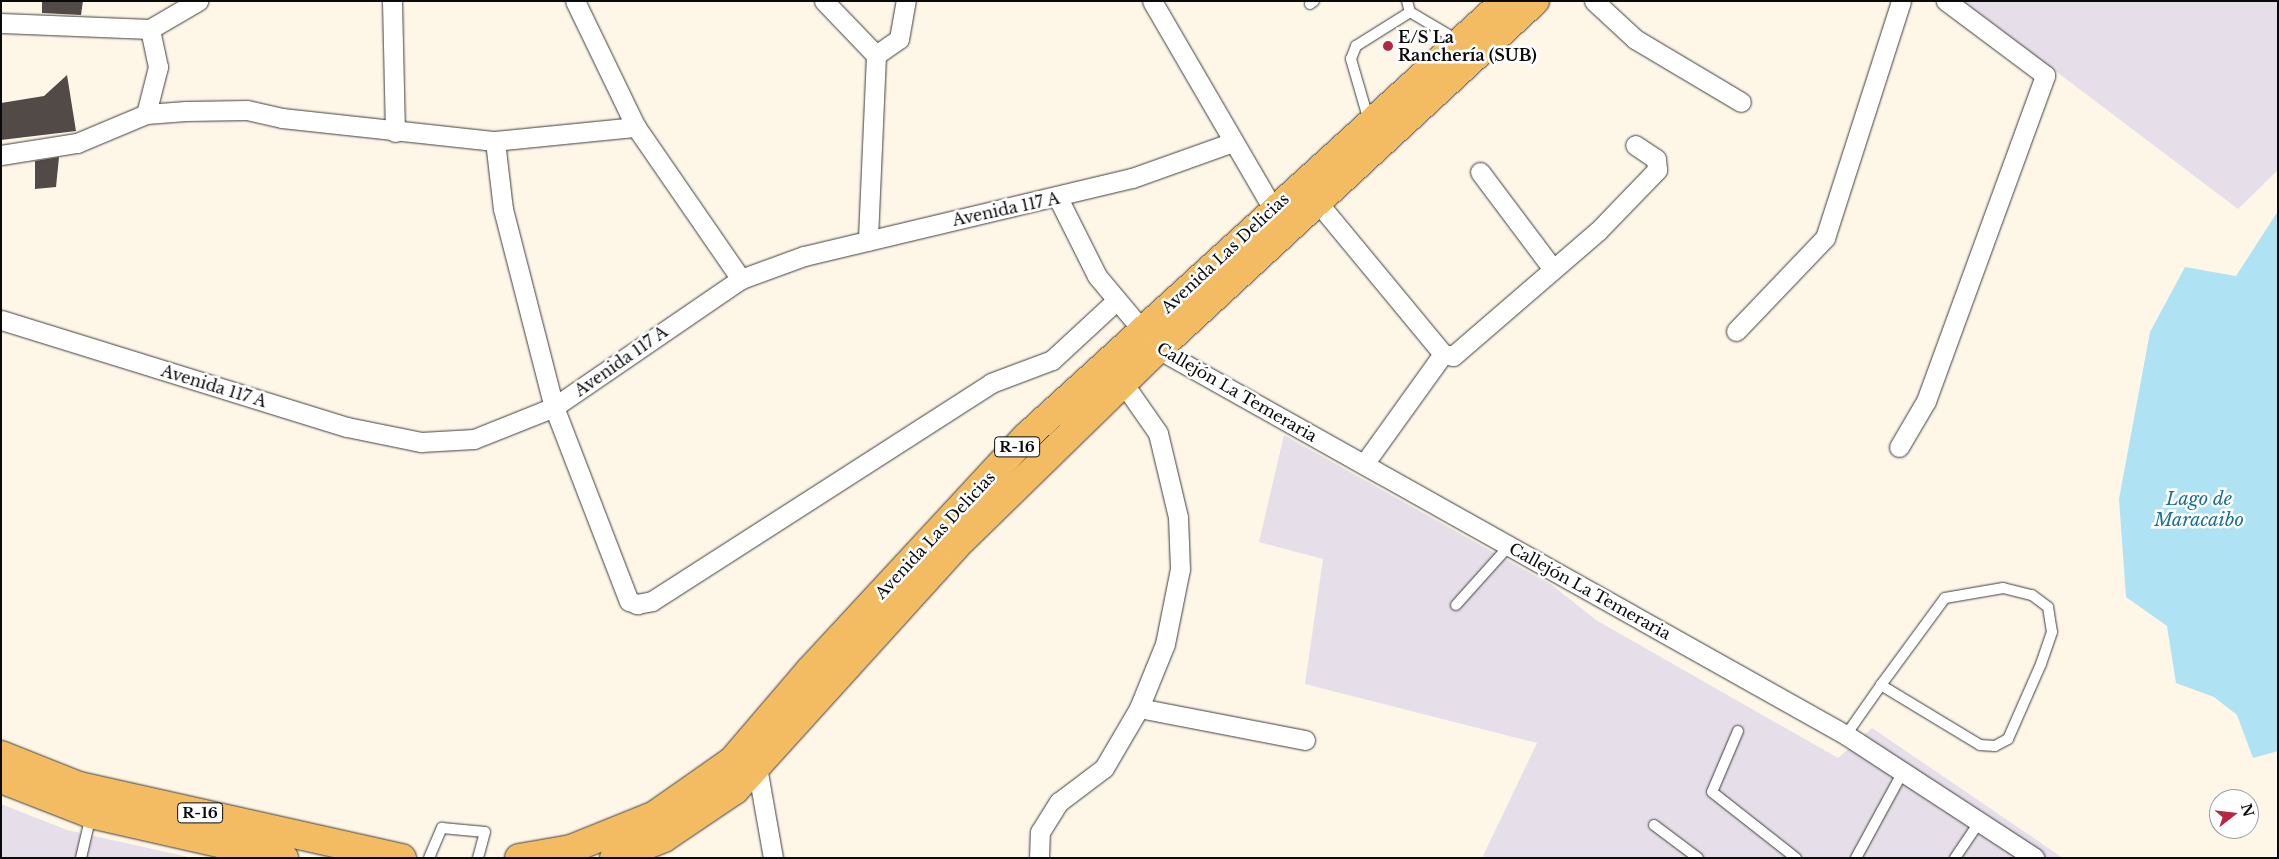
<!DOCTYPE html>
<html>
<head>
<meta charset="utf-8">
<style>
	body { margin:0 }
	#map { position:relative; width:2279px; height:859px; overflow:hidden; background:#fef7e8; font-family:"Libre Baskerville",serif }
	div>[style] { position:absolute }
	.industrial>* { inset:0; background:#e6dee9 }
	.water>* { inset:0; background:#afe3f3 }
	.building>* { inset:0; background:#524a47 }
	.roads { filter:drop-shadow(0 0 1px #3d3d3d) drop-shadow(0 0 1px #3d3d3d) }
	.service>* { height:10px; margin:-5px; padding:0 5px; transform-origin:5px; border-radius:5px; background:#fff }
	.minor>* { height:19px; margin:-9.5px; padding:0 9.5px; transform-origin:9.5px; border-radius:9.5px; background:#fff }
	.primary>* { height:28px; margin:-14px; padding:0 14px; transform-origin:14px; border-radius:14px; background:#f3bc62 }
	.dots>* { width:14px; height:14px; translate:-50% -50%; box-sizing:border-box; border:2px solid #fff; border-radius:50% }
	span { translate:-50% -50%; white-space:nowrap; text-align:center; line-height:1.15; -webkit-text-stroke:5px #fff; paint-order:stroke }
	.shield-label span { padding:1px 4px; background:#fff; border:1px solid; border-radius:4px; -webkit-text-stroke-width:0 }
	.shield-label { font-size:15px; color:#0a0a0a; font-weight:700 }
	.poi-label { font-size:16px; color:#0a0a0a; font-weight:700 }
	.left { translate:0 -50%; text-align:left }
	.street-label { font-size:16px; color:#0a0a0a }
	.water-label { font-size:18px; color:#1a7095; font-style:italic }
	.frame { position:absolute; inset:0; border:2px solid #0a0a0a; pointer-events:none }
	.north { position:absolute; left:2209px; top:789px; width:50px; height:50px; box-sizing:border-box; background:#fff; border:1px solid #9d9d9d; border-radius:50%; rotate:74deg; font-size:14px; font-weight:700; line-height:20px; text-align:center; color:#0a0a0a }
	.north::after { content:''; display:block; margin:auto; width:18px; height:22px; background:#b32942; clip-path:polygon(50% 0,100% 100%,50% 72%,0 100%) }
</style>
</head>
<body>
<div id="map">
	<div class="industrial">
		<i style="clip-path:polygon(1963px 1px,2278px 1px,2277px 171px,2238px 209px)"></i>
		<i style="clip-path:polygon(1284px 435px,1552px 585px,1596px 620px,1838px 758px,1872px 728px,2063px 858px,1486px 858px,1483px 856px,1537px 743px,1305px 684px,1323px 559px,1259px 542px)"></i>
		<i style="clip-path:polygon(1px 804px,67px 830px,193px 858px,1px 858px)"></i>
	</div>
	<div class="water">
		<i style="clip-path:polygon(2278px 211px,2278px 751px,2253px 758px,2237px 715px,2214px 697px,2176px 683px,2167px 626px,2126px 597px,2119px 499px,2150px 332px,2185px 267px,2236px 276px)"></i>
	</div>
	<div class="building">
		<i style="clip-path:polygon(42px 1px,83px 1px,81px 15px,42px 13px)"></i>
		<i style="clip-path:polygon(67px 75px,76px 131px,1px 140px,1px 103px,44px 96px)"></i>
		<i style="clip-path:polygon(59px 157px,56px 187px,35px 189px,35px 161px)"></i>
	</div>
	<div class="roads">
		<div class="service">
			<i style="left:1407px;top:1px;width:11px;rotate:75deg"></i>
			<i style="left:1310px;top:4px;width:5px;rotate:-37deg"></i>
			<i style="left:1369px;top:121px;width:65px;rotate:-106.2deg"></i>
			<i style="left:1351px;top:59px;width:14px;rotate:-69deg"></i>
			<i style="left:1356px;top:46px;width:64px;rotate:-32.2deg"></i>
			<i style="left:1410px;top:12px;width:57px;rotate:30.6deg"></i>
			<i style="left:1456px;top:605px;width:79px;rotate:-48.1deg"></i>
			<i style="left:1738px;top:731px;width:66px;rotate:113.1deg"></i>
			<i style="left:1712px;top:792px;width:107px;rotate:38.2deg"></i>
			<i style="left:1846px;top:735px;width:61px;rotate:-55deg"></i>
			<i style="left:1881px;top:685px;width:108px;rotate:-53.7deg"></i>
			<i style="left:1945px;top:598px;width:59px;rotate:-9.8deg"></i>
			<i style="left:2003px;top:588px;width:30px;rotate:14deg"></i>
			<i style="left:2032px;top:595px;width:20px;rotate:37deg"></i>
			<i style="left:2048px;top:607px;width:25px;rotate:81deg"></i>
			<i style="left:2052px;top:632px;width:34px;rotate:109deg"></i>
			<i style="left:2041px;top:664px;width:82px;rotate:113.7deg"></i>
			<i style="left:2008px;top:739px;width:15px;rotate:152deg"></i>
			<i style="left:1995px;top:746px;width:15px;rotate:-176deg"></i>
			<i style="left:1980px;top:745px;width:116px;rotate:-148.8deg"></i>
			<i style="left:1654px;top:825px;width:55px;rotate:36.9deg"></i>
			<i style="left:81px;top:858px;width:44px;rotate:-76.9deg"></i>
			<i style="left:429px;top:858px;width:33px;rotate:-67deg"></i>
			<i style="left:442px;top:828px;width:43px;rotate:5.3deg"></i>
			<i style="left:485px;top:832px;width:27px;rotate:105deg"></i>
			<i style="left:1856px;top:858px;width:100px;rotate:-61.4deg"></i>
			<i style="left:1955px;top:858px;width:45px;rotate:-56deg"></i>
		</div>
		<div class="minor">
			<i style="left:392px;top:1px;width:131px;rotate:88.7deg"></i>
			<i style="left:575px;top:1px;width:140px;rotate:64.2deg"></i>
			<i style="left:636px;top:127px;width:185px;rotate:55.4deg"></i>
			<i style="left:824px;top:1px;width:75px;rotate:46.1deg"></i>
			<i style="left:876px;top:55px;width:186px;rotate:92.5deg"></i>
			<i style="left:1152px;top:1px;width:241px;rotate:59.8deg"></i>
			<i style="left:1594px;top:1px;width:56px;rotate:42.8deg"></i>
			<i style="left:1635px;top:39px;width:123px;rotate:30.7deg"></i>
			<i style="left:1px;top:23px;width:149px;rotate:2.3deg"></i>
			<i style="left:150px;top:29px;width:56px;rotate:-30.3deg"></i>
			<i style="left:876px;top:55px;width:28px;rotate:-35deg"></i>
			<i style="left:899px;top:39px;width:39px;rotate:-80deg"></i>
			<i style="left:146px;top:114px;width:49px;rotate:-75.7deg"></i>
			<i style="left:158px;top:67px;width:39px;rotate:-102deg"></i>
			<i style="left:495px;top:141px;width:68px;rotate:83.3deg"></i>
			<i style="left:503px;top:209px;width:204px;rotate:75.6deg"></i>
			<i style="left:554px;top:407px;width:208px;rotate:68.9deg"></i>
			<i style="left:629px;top:601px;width:9px;rotate:21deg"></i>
			<i style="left:637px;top:604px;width:15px;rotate:-11deg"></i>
			<i style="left:652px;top:601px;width:403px;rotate:-32.7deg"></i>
			<i style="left:991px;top:383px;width:65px;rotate:-20.7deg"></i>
			<i style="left:1052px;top:360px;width:88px;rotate:-42.7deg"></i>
			<i style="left:1px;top:155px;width:77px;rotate:-9deg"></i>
			<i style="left:77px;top:143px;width:75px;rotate:-22.8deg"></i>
			<i style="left:146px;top:114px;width:40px;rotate:-4.3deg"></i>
			<i style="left:186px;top:111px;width:61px;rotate:-0.9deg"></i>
			<i style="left:247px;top:110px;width:36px;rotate:13deg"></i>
			<i style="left:282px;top:118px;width:214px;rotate:6.2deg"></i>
			<i style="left:495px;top:141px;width:142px;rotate:-5.7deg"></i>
			<i style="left:1480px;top:172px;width:120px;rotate:53.1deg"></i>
			<i style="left:1058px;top:198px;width:87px;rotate:63.4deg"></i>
			<i style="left:1097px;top:276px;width:95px;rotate:50.1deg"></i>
			<i style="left:1158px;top:349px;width:789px;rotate:29.29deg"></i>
			<i style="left:1846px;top:735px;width:225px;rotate:33.1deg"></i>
			<i style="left:1319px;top:204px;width:195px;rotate:50.4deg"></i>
			<i style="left:1443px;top:354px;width:10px;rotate:11deg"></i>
			<i style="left:1453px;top:356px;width:191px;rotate:-40.8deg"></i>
			<i style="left:1598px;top:231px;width:85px;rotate:-46deg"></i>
			<i style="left:1657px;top:170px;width:11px;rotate:-95deg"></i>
			<i style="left:1656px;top:159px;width:25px;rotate:-146deg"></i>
			<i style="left:1px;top:320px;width:362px;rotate:17.2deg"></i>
			<i style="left:347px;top:427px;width:76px;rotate:11.5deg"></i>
			<i style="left:421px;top:442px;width:53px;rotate:-3.2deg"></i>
			<i style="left:474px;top:439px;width:86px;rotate:-21.8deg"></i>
			<i style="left:554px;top:407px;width:227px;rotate:-34.4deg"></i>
			<i style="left:741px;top:279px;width:67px;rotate:-20.1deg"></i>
			<i style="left:804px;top:256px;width:337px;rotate:-13.4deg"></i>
			<i style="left:1132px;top:178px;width:107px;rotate:-19.6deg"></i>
			<i style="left:1736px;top:331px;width:129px;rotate:-46.3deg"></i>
			<i style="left:1825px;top:238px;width:249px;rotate:-72.2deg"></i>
			<i style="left:1899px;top:447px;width:53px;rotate:-59.6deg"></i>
			<i style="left:1926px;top:401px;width:347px;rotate:-69.9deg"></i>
			<i style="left:2045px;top:75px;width:124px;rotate:-143.2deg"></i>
			<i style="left:1364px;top:464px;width:135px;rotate:-54.3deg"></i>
			<i style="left:1139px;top:708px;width:169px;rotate:10.9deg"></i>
			<i style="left:757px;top:767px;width:92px;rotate:80deg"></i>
			<i style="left:1039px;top:858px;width:26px;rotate:-88deg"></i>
			<i style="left:1040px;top:832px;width:36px;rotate:-58deg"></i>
			<i style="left:1059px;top:802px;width:56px;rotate:-37.1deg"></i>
			<i style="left:1104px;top:768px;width:69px;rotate:-59.7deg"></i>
			<i style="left:1139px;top:708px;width:69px;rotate:-67.9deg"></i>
			<i style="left:1165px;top:644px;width:76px;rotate:-78.7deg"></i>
			<i style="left:1180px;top:569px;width:52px;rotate:-92.2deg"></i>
			<i style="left:1178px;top:517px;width:86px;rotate:-103.4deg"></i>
			<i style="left:1158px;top:433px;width:61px;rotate:-125deg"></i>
		</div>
		<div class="primary">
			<i style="left:1px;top:755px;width:84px;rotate:21.7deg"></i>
			<i style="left:79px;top:786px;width:331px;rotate:12.6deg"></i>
			<i style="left:1px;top:779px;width:97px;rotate:21.3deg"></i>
			<i style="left:91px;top:814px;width:198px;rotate:12.8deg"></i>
			<i style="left:519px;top:858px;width:53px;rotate:-9.8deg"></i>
			<i style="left:571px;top:849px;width:91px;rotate:-22deg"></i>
			<i style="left:655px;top:815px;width:94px;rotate:-35deg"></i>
			<i style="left:732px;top:761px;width:120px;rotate:-49.4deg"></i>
			<i style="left:810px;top:670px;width:318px;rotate:-47.2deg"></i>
			<i style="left:1026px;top:437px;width:648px;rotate:-42.31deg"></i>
			<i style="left:614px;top:858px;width:54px;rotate:-21.8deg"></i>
			<i style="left:664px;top:838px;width:86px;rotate:-34.1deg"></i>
			<i style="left:735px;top:790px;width:329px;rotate:-47.8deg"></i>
			<i style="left:956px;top:546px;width:282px;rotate:-44.3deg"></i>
			<i style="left:1158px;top:349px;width:513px;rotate:-42.71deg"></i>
		</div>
	</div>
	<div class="dots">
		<i style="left:1388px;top:46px;background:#b32942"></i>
	</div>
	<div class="shield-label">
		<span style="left:1017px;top:447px">R-16</span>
		<span style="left:200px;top:813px">R-16</span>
	</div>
	<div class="poi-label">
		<span class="left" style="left:1398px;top:46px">E/S La<br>Ranchería (SUB)</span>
	</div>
	<div class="street-label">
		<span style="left:1006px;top:209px;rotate:-12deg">Avenida 117 A</span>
		<span style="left:1225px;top:253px;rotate:-43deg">Avenida Las Delicias</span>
		<span style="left:621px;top:361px;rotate:-35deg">Avenida 117 A</span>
		<span style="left:214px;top:386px;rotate:17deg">Avenida 117 A</span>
		<span style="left:1237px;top:392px;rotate:30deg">Callejón La Temeraria</span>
		<span style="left:935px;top:535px;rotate:-47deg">Avenida Las Delicias</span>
		<span style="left:1590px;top:591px;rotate:29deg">Callejón La Temeraria</span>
	</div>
	<div class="water-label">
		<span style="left:2199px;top:510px">Lago de<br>Maracaibo</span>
	</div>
	<div class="frame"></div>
	<div class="north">N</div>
</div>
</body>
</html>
